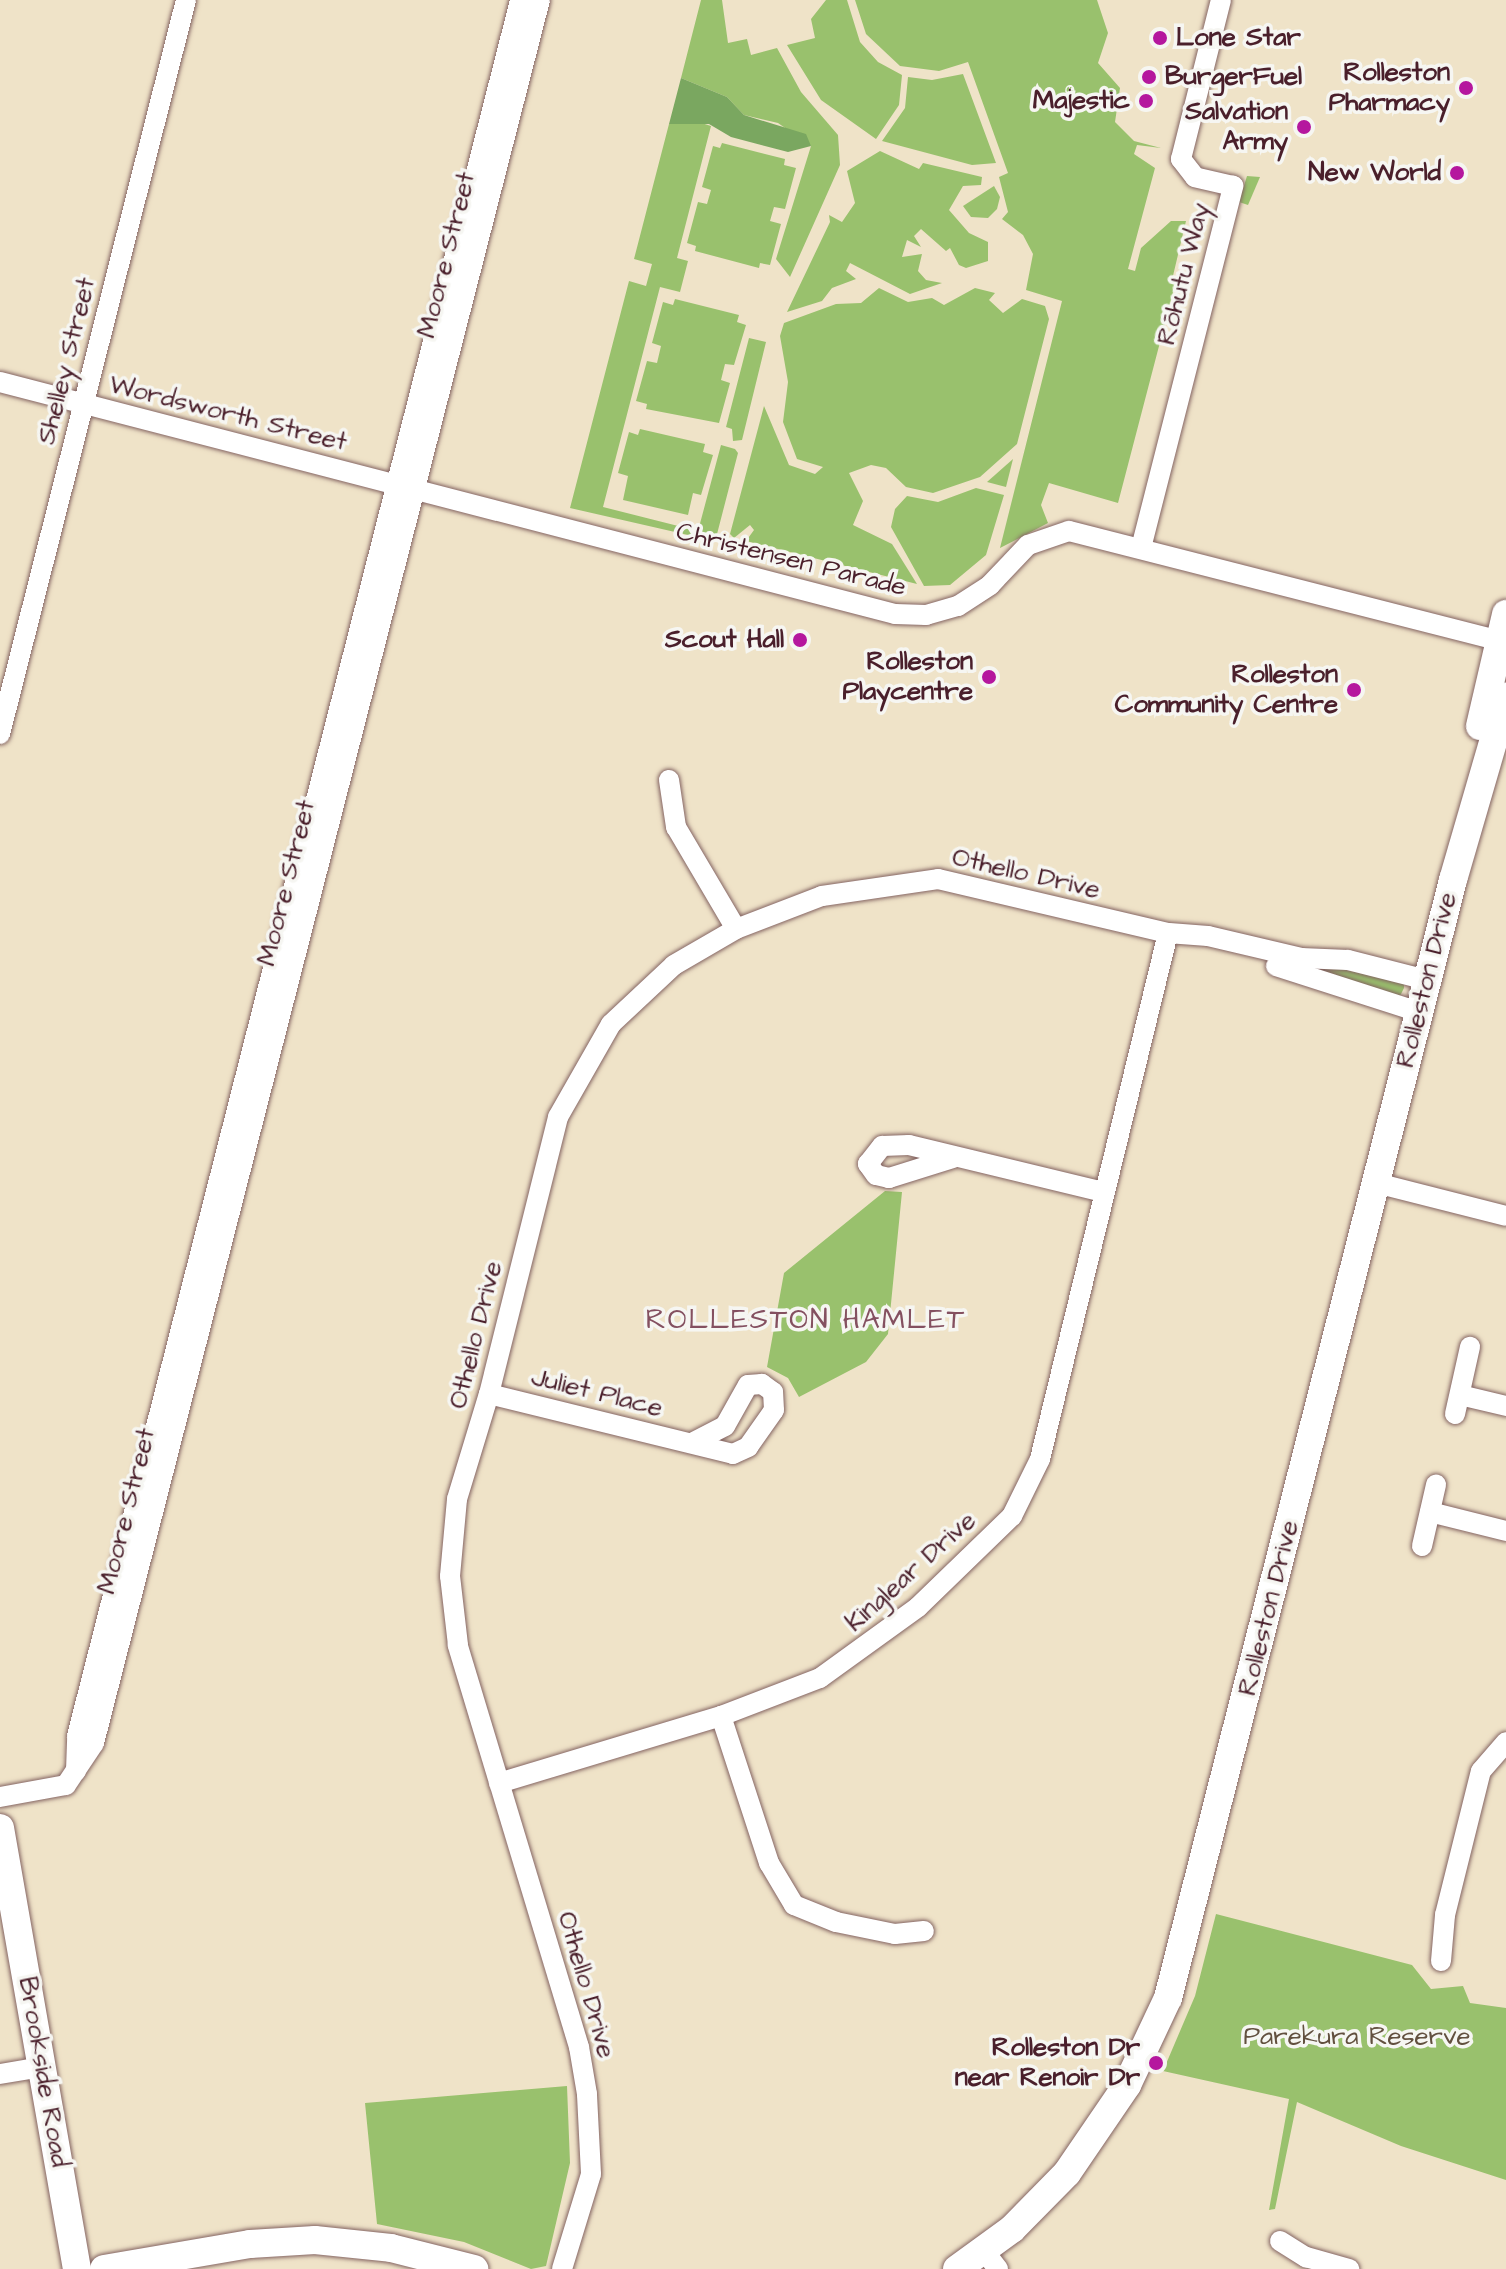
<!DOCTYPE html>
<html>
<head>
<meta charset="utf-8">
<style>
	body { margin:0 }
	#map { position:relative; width:1506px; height:2269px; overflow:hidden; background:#efe3c8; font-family:"Architects Daughter",sans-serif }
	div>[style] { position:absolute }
	.green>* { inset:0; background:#99c16d }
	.forest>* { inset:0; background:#7aa760 }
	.roads { filter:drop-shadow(0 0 2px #846462) drop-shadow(0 0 2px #846462) }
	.street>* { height:20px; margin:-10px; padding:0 10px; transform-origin:10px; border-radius:10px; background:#fff }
	.secondary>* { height:28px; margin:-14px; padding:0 14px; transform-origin:14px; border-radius:14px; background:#fff }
	.dots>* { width:22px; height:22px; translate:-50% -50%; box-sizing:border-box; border:4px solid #f6f6f2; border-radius:50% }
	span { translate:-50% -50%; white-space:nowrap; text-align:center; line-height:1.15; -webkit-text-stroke:7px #f6f6f2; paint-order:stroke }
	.poi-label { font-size:26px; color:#4a1f2b; font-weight:700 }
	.left { translate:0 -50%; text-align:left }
	.right { translate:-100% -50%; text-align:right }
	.street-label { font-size:26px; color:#4a1f2b }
	.park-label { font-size:26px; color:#62503f }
	.neighbourhood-label { font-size:28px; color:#845060; letter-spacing:2px }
</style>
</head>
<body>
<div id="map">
	<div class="green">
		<i style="clip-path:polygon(701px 0,722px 0,728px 43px,747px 39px,751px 55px,777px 48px,801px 92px,838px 135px,840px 165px,790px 277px,776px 259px,811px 146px,778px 123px,744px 115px,727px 97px,681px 78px)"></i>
		<i style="clip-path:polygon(826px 0,847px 0,860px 42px,878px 62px,902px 75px,899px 105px,876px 139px,821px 100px,787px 45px,815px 38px,811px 19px)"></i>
		<i style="clip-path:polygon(855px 0,1097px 0,1108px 33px,1098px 63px,1120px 88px,1115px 122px,1134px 141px,1161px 148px,1137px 145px,1134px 154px,1155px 168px,1128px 269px,1135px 271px,1141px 248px,1171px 221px,1186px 221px,1172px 280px,1176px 281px,1118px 503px,1049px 483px,1041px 505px,1048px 523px,1000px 548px,1062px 301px,1026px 290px,1033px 254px,1023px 235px,1002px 219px,1008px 212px,999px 177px,1008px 173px,968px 62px,939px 71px,900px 66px,866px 34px)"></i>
		<i style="clip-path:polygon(963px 74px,996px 163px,972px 165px,882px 141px,905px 108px,908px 77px,932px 80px)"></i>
		<i style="clip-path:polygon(692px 120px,711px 126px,677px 258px,688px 261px,680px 292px,660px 287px,603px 507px,698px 531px,721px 445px,735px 449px,738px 453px,716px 538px,710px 540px,570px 508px,629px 281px,646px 286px,652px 264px,634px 259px,669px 124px)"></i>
		<i style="clip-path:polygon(722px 143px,785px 159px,784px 165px,796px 168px,785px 209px,774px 207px,770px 221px,781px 224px,770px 265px,760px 263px,759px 268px,695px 251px,696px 246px,687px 243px,698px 202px,707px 204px,711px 190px,702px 187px,713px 146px,720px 148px)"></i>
		<i style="clip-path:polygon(880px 151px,919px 169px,923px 163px,982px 177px,981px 185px,963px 186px,949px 210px,969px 233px,988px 242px,988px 261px,966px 268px,959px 265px,950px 248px,946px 251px,921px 229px,914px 236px,921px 247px,907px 240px,902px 257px,922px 254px,918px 271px,926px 280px,942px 283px,910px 294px,850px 263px,846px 271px,856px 279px,832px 288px,822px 301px,787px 312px,830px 222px,829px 215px,842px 222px,855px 203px,847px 171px)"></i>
		<i style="clip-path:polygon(1247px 176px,1260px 177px,1248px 205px,1239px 202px)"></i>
		<i style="clip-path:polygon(994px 186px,1000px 197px,997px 209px,988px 218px,971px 217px,963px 206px)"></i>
		<i style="clip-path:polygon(879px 288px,908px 302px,932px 298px,944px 305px,975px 288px,995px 293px,989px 300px,1003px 313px,1022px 299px,1045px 306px,1049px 319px,1017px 444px,980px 477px,933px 493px,906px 487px,886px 468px,871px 465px,849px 473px,863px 501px,853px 525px,892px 544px,917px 584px,746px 541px,754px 530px,750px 525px,734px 538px,730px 534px,764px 406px,789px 465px,815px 474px,823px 467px,797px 459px,783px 422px,788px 382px,780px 336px,784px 323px,836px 304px,861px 303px)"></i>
		<i style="clip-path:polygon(675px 299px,739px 315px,737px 322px,746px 325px,734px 365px,725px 364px,721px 380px,730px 383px,719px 423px,646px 409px,647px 404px,636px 401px,647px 361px,657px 363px,661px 346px,652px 343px,663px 302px,673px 305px)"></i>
		<i style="clip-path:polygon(749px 338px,766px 342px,742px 440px,733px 441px,732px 429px,726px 427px)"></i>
		<i style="clip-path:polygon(640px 429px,705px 444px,703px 452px,713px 455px,701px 495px,693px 493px,688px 515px,623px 500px,628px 476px,618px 473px,629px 432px,638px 435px)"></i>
		<i style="clip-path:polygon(1013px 459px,1006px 487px,987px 482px)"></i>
		<i style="clip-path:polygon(976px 488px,1004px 495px,986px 555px,950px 585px,924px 586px,891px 527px,895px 509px,907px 496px,938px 502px)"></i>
		<i style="clip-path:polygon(1205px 939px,1404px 983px,1404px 988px,1400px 996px,1322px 978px)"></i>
		<i style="clip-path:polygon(885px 1191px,902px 1192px,888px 1334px,866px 1362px,799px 1397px,788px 1378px,767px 1367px,784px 1273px)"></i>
		<i style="clip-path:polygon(1216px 1914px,1412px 1965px,1431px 1989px,1463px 1986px,1470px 2003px,1506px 2008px,1506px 2180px,1401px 2146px,1297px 2102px,1275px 2209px,1269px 2210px,1289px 2099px,1163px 2071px,1195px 1996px)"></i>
		<i style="clip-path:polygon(567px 2086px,570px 2163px,546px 2266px,531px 2269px,464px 2242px,377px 2224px,365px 2103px)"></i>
	</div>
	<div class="forest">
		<i style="clip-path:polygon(681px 78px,727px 97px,744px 115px,806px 134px,811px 146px,788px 152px,731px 137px,709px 124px,669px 124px)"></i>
	</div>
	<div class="roads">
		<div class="street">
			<i style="left:0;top:382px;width:925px;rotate:14.53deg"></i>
			<i style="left:895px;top:614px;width:31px;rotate:2deg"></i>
			<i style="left:926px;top:615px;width:33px;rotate:-16deg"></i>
			<i style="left:958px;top:606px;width:38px;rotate:-33deg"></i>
			<i style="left:990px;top:585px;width:55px;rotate:-46.5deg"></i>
			<i style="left:1028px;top:545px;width:43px;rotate:-18.9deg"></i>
			<i style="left:1069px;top:531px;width:451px;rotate:14.3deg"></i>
			<i style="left:1141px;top:548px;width:374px;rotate:-75.7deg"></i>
			<i style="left:1233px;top:186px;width:39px;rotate:-167deg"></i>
			<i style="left:1195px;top:177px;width:23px;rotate:-128deg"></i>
			<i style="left:1181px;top:159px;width:164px;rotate:-75.9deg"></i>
			<i style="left:0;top:734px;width:757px;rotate:-75.78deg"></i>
			<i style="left:669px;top:780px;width:48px;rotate:81.5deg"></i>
			<i style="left:676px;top:827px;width:118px;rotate:59.5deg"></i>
			<i style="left:1276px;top:966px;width:150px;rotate:17.8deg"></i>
			<i style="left:953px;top:1158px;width:67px;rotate:162.6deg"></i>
			<i style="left:889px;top:1178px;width:13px;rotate:-167deg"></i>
			<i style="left:876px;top:1175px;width:14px;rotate:-126deg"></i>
			<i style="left:868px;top:1164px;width:23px;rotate:-52deg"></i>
			<i style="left:882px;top:1146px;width:27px;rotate:-2deg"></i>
			<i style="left:909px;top:1145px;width:200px;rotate:13.6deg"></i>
			<i style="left:1376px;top:1183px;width:134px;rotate:14.2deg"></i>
			<i style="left:489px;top:1394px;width:251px;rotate:13.8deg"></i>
			<i style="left:733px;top:1454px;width:17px;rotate:-25deg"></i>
			<i style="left:748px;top:1447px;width:45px;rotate:-54.9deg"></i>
			<i style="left:774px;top:1410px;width:18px;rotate:-93deg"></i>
			<i style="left:773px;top:1392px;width:14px;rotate:-144deg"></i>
			<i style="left:762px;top:1384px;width:14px;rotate:176deg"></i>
			<i style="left:748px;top:1385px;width:47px;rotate:119.3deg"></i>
			<i style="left:725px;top:1426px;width:37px;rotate:153deg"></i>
			<i style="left:1460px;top:1395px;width:47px;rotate:13.4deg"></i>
			<i style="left:1455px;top:1414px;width:69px;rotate:-77.4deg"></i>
			<i style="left:1430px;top:1512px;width:78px;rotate:14deg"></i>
			<i style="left:1422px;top:1546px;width:63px;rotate:-77.1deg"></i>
			<i style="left:721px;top:1716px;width:155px;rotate:71.9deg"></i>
			<i style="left:769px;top:1863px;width:49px;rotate:59.2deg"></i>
			<i style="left:794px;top:1905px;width:45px;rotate:22deg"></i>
			<i style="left:836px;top:1922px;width:60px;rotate:11.5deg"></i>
			<i style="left:895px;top:1934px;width:29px;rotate:-6deg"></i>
			<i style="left:76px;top:1771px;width:35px;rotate:-88deg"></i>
			<i style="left:77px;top:1736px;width:1792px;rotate:-75.68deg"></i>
			<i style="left:499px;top:1783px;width:232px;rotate:-16.8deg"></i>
			<i style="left:721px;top:1716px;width:106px;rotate:-21deg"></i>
			<i style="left:820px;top:1678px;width:121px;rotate:-35.9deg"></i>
			<i style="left:918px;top:1607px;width:131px;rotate:-44.1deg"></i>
			<i style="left:1012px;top:1516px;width:64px;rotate:-63.8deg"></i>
			<i style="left:1040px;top:1459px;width:541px;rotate:-76.32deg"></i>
			<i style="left:0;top:1797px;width:67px;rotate:-10.3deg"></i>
			<i style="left:66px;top:1785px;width:50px;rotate:-56.3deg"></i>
			<i style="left:94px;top:1743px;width:1799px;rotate:-75.65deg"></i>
			<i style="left:1441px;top:1961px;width:46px;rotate:-85deg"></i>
			<i style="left:1445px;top:1915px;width:148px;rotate:-76deg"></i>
			<i style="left:1481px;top:1771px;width:38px;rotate:-49deg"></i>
			<i style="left:0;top:2074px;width:43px;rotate:-9.5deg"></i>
			<i style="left:1280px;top:2241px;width:31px;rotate:32deg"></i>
			<i style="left:1306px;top:2257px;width:45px;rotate:15.6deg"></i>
			<i style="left:984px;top:2251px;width:23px;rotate:52deg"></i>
			<i style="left:562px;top:2269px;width:99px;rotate:-73deg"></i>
			<i style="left:591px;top:2174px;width:80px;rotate:-92.9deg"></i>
			<i style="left:587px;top:2094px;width:48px;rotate:-99.7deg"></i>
			<i style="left:579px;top:2047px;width:420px;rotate:-106.8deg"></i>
			<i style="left:458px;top:1645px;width:69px;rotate:-96.6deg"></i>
			<i style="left:450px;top:1576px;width:77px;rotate:-84.8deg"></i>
			<i style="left:457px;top:1499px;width:110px;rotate:-73.1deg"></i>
			<i style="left:489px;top:1394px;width:285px;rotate:-76deg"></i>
			<i style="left:558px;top:1117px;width:107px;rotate:-60.3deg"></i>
			<i style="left:611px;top:1024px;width:86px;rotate:-43.1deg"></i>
			<i style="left:674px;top:965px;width:72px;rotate:-30.1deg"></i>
			<i style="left:736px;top:929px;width:92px;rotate:-21deg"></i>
			<i style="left:822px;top:896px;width:117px;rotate:-8.3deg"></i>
			<i style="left:938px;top:879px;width:236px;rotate:13.2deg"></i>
			<i style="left:1168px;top:933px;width:40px;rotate:4.3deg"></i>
			<i style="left:1208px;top:936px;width:96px;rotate:13.3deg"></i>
			<i style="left:1301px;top:958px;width:47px;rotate:2.4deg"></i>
			<i style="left:1348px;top:960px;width:81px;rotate:14.2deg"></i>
		</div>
		<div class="secondary">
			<i style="left:1480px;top:726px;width:115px;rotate:-76.9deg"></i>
			<i style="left:0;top:1828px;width:448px;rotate:80.1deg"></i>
			<i style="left:104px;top:2269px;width:148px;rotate:-9.7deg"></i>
			<i style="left:250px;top:2244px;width:65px;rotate:-3.5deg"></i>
			<i style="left:315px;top:2240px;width:76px;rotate:6deg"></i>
			<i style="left:391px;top:2248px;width:86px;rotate:14.2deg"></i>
			<i style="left:957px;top:2269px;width:68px;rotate:-36deg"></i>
			<i style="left:1012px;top:2229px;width:78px;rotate:-45.5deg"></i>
			<i style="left:1067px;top:2173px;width:107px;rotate:-55.7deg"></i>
			<i style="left:1127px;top:2085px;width:96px;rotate:-64.8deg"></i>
			<i style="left:1168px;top:1998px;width:1154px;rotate:-75.7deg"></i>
			<i style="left:1453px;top:880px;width:191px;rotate:-73.8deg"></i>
		</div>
	</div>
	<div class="dots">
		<i style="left:1160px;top:38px;background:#b5179e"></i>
		<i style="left:1149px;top:77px;background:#b5179e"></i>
		<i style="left:1466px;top:88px;background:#b5179e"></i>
		<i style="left:1146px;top:101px;background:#b5179e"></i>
		<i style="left:1304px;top:127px;background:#b5179e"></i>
		<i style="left:1457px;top:173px;background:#b5179e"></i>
		<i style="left:800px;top:640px;background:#b5179e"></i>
		<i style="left:989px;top:677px;background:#b5179e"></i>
		<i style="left:1354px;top:690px;background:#b5179e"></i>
		<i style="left:1156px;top:2063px;background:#b5179e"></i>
	</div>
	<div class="poi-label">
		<span class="left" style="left:1176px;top:38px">Lone Star</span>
		<span class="right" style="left:1450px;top:88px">Rolleston<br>Pharmacy</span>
		<span class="left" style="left:1165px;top:77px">BurgerFuel</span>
		<span class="right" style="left:1130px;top:101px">Majestic</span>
		<span class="right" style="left:1288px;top:127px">Salvation<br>Army</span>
		<span class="right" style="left:1441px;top:173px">New World</span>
		<span class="right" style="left:784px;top:640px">Scout Hall</span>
		<span class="right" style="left:973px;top:677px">Rolleston<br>Playcentre</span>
		<span class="right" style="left:1338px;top:690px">Rolleston<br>Community Centre</span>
		<span class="right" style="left:1140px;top:2063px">Rolleston Dr<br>near Renoir Dr</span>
	</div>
	<div class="street-label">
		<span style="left:447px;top:255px;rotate:-76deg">Moore Street</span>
		<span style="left:1184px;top:274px;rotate:-76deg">Rōhutu Way</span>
		<span style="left:67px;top:361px;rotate:-76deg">Shelley Street</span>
		<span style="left:228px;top:414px;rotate:14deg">Wordsworth Street</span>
		<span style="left:791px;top:560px;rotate:14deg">Christensen Parade</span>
		<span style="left:1026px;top:874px;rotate:13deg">Othello Drive</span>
		<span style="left:287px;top:883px;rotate:-76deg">Moore Street</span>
		<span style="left:1427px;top:980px;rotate:-76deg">Rolleston Drive</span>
		<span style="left:476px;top:1335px;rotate:-76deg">Othello Drive</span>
		<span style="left:597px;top:1393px;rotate:14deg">Juliet Place</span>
		<span style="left:127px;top:1511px;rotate:-76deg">Moore Street</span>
		<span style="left:911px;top:1572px;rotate:-42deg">Kinglear Drive</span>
		<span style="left:1269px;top:1608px;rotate:-76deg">Rolleston Drive</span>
		<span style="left:586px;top:1985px;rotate:74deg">Othello Drive</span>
		<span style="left:43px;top:2072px;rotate:80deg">Brookside Road</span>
	</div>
	<div class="park-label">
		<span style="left:1357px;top:2037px">Parekura Reserve</span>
	</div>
	<div class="neighbourhood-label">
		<span style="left:806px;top:1320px">ROLLESTON HAMLET</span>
	</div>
</div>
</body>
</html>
